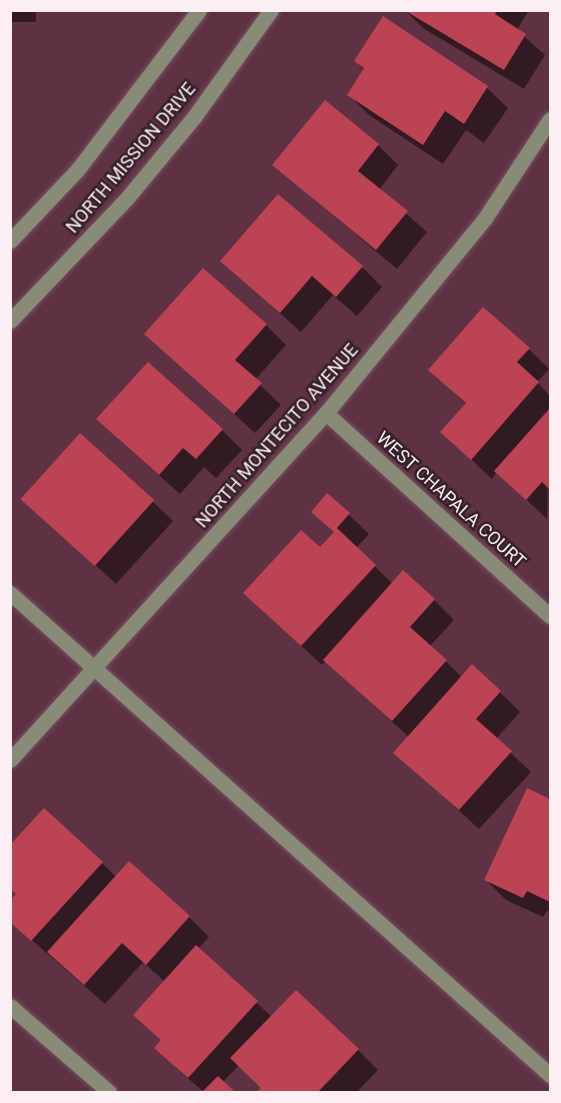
<!DOCTYPE html>
<html>
<head>
<meta charset="utf-8">
<style>
	body { margin:0 }
	#map { position:relative; width:561px; height:1103px; overflow:hidden; background:#5e3243; font-family:Roboto,sans-serif }
	div>[style] { position:absolute }
	.shadow>* { inset:0; background:#0007; transform-origin:0 0 }
	.building>* { inset:0; background:#bb4353; transform-origin:0 0 }
	.roads { filter:drop-shadow(0 0 2px #77505f) drop-shadow(0 0 2px #77505f) }
	.minor>* { height:15px; margin:-7.5px; padding:0 7.5px; transform-origin:7.5px; border-radius:7.5px; background:#888c77 }
	span { translate:-50% -50%; white-space:nowrap; text-align:center; line-height:1.15; -webkit-text-stroke:5px #362129; paint-order:stroke }
	.street-label { font-size:18px; color:#fbeff3 }
	.frame { position:absolute; inset:0; border:12px solid #fbeff3; pointer-events:none }
</style>
</head>
<body>
<div id="map">
	<div class="shadow">
		<i style="left:10px;top:10px;width:26px;height:12px"></i>
		<i style="clip-path:polygon(405px 10px,529px 10px,517px 30px,545px 55px,524px 89px,423px 28px)"></i>
		<i style="clip-path:polygon(383px 19px,487px 88px,508px 108px,484px 143px,466px 130px,443px 164px,369px 115px,349px 95px,365px 70px,356px 61px)"></i>
		<i style="clip-path:polygon(378px 145px,398px 165px,379px 190px,427px 232px,397px 269px,274px 165px)"></i>
		<i style="clip-path:polygon(222px 261px,362px 267px,382px 287px,357px 316px,333px 295px,301px 332px)"></i>
		<i style="clip-path:polygon(266px 325px,286px 345px,255px 380px,281px 405px,255px 433px,146px 334px)"></i>
		<i style="clip-path:polygon(529px 349px,549px 369px,537px 382px,550px 396px,547px 519px,497px 472px,492px 479px,442px 432px,467px 405px,430px 370px)"></i>
		<i style="clip-path:polygon(222px 430px,242px 450px,216px 478px,204px 467px,180px 494px,118px 439px)"></i>
		<i style="clip-path:polygon(328px 495px,369px 534px,356px 548px,393px 584px,434px 600px,454px 620px,430px 646px,462px 677px,500px 692px,520px 712px,496px 739px,531px 772px,479px 829px,395px 752px,409px 737px,326px 661px,322px 665px,265px 613px,335px 533px,313px 512px)"></i>
		<i style="clip-path:polygon(23px 499px,152px 501px,173px 521px,116px 584px)"></i>
		<i style="clip-path:polygon(527px 790px,550px 801px,550px 912px,547px 910px,543px 917px,506px 900px,486px 880px)"></i>
		<i style="clip-path:polygon(102px 863px,116px 877px,189px 917px,209px 937px,198px 949px,272px 1017px,358px 1050px,378px 1070px,357px 1092px,259px 1092px,263px 1088px,239px 1065px,223px 1082px,233px 1092px,204px 1092px,176px 1068px,162px 1041px,165px 982px,143px 962px,105px 1004px,10px 921px)"></i>
	</div>
	<div class="building">
		<i style="clip-path:polygon(404px 10px,497px 10px,495px 14px,526px 34px,504px 70px)"></i>
		<i style="clip-path:polygon(383px 16px,488px 86px,464px 124px,445px 111px,423px 145px,347px 95px,364px 68px,354px 61px)"></i>
		<i style="clip-path:polygon(325px 100px,379px 144px,358px 171px,408px 211px,376px 250px,272px 165px)"></i>
		<i style="clip-path:polygon(278px 194px,363px 266px,336px 297px,312px 276px,280px 313px,220px 261px)"></i>
		<i style="clip-path:polygon(203px 268px,267px 324px,235px 360px,262px 383px,234px 414px,144px 334px)"></i>
		<i style="clip-path:polygon(483px 307px,530px 348px,517px 362px,539px 382px,471px 460px,440px 432px,466px 403px,428px 370px)"></i>
		<i style="clip-path:polygon(148px 362px,223px 429px,196px 459px,183px 448px,159px 475px,96px 419px)"></i>
		<i style="clip-path:polygon(550px 408px,550px 490px,542px 482px,526px 500px,494px 471px)"></i>
		<i style="left:80px;top:433px;width:100px;height:89px;rotate:42deg"></i>
		<i style="clip-path:polygon(327px 493px,350px 513px,337px 528px,376px 565px,301px 646px,243px 593px,301px 530px,320px 547px,334px 532px,311px 512px)"></i>
		<i style="clip-path:polygon(403px 570px,435px 599px,410px 627px,447px 660px,392px 721px,323px 660px)"></i>
		<i style="clip-path:polygon(472px 664px,501px 691px,476px 719px,512px 751px,459px 810px,393px 753px)"></i>
		<i style="clip-path:polygon(527px 788px,550px 799px,550px 902px,527px 891px,523px 898px,484px 880px)"></i>
		<i style="clip-path:polygon(44px 808px,103px 862px,31px 941px,10px 922px,10px 900px,16px 894px,10px 889px,10px 845px)"></i>
		<i style="clip-path:polygon(129px 861px,190px 916px,146px 965px,122px 943px,84px 985px,47px 952px)"></i>
		<i style="clip-path:polygon(196px 945px,258px 1001px,188px 1078px,154px 1048px,161px 1040px,133px 1015px)"></i>
		<i style="clip-path:polygon(296px 990px,359px 1049px,318px 1092px,257px 1092px,261px 1088px,230px 1058px)"></i>
		<i style="clip-path:polygon(218px 1076px,235px 1092px,202px 1092px)"></i>
	</div>
	<div class="roads">
		<div class="minor">
			<i style="left:10px;top:241px;width:99px;rotate:-46.6deg"></i>
			<i style="left:78px;top:169px;width:200px;rotate:-52.7deg"></i>
			<i style="left:10px;top:321px;width:170px;rotate:-46.4deg"></i>
			<i style="left:127px;top:198px;width:105px;rotate:-50.4deg"></i>
			<i style="left:194px;top:117px;width:132px;rotate:-54.3deg"></i>
			<i style="left:326px;top:413px;width:302px;rotate:42.2deg"></i>
			<i style="left:10px;top:593px;width:724px;rotate:41.75deg"></i>
			<i style="left:10px;top:760px;width:469px;rotate:-47.7deg"></i>
			<i style="left:326px;top:413px;width:252px;rotate:-50.8deg"></i>
			<i style="left:485px;top:218px;width:118px;rotate:-56.7deg"></i>
			<i style="left:10px;top:1006px;width:131px;rotate:41deg"></i>
		</div>
	</div>
	<div class="street-label">
		<span style="left:131px;top:158px;rotate:-50deg">NORTH MISSION DRIVE</span>
		<span style="left:277px;top:436px;rotate:-49deg">NORTH MONTECITO AVENUE</span>
		<span style="left:451px;top:500px;rotate:42deg">WEST CHAPALA COURT</span>
	</div>
	<div class="frame"></div>
</div>
</body>
</html>
